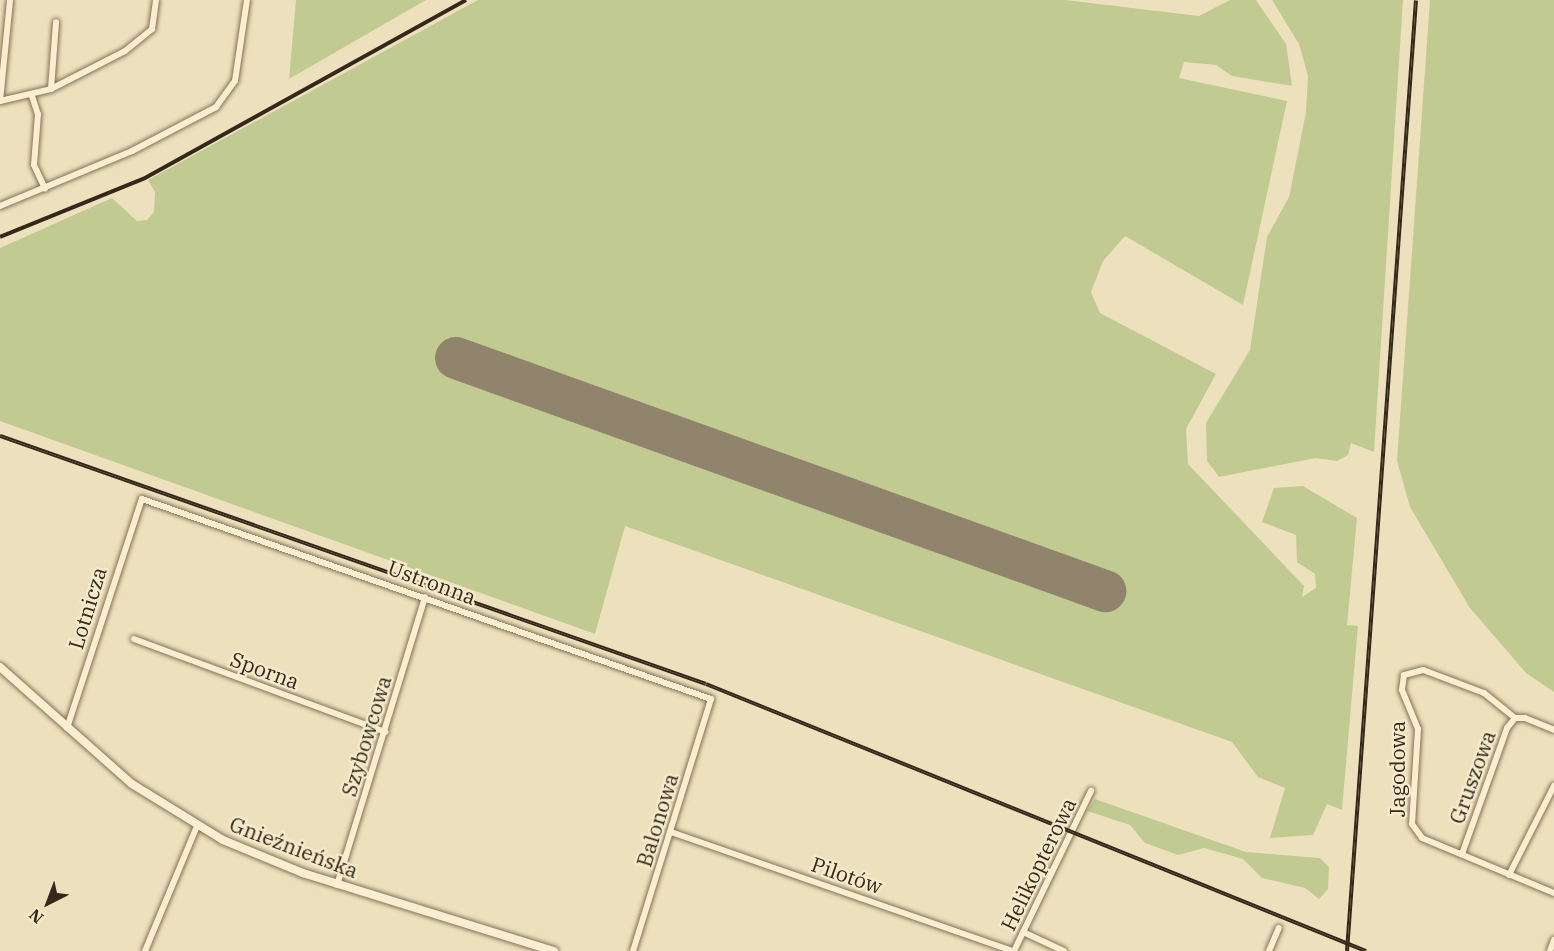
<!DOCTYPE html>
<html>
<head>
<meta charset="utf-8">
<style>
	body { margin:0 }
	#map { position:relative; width:1554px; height:951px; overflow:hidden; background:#ede1bd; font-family:"IBM Plex Serif",serif }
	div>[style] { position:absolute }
	.green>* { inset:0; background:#c1cb91 }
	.runway>* { height:42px; margin:-21px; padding:0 21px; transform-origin:21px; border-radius:21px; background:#90846c }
	.roads { filter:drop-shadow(0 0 2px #857156) drop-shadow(0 0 2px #857156) }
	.minor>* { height:6px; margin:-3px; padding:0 3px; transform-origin:3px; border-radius:3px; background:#f9eecf }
	.secondary>* { height:8px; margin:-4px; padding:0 4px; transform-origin:4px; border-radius:4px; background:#f9eecf }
	.rail>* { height:4px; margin-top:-2px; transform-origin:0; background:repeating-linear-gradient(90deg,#f5ebcc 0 4.5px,#34281b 0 9px); box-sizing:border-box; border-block:2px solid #34281b }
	span { translate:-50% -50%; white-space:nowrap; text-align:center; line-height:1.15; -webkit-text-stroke:4.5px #f5ebcc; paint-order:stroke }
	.street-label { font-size:21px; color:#34281b }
	.north { position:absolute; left:18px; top:873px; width:60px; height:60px; -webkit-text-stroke:4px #f5ebcc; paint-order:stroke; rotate:222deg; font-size:16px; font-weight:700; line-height:24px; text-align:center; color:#34281b }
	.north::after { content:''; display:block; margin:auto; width:21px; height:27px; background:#34281b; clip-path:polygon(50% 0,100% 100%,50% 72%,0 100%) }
</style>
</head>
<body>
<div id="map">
	<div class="green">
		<i style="clip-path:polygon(296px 0,426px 0,289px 79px)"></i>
		<i style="clip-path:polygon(478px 0,1065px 0,1199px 16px,1230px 0,1256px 0,1286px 44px,1292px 86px,1232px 76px,1216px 65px,1184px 62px,1179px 78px,1287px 101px,1243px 305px,1125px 236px,1103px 261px,1091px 292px,1100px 313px,1216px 374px,1186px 429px,1188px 464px,1304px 586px,1302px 597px,1316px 588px,1315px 574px,1297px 562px,1296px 535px,1262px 522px,1274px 488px,1303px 486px,1357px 518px,1347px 625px,1358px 626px,1342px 810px,1327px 804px,1313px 835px,1270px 838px,1285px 788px,1258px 777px,1232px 742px,625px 526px,595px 634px,0 421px,0 248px,112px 198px,137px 221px,147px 220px,154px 212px,155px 192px,148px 180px)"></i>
		<i style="clip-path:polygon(1272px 0,1403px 0,1374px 452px,1351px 443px,1348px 455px,1337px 461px,1316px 458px,1219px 477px,1207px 461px,1206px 423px,1250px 350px,1267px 237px,1289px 197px,1306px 112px,1308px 76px,1299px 44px)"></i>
		<i style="clip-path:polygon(1430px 0,1554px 0,1554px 692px,1526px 673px,1470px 608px,1410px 507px,1397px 461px)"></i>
		<i style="clip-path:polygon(1095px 799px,1246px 852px,1320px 858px,1329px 867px,1328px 889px,1319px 899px,1305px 888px,1262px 878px,1243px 859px,1204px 848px,1178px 855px,1145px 843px,1130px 825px,1087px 811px)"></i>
	</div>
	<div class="runway">
		<i style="left:456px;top:358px;width:690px;rotate:19.75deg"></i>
	</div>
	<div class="roads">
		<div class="minor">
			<i style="left:51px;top:89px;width:67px;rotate:-85.7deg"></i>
			<i style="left:32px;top:96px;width:19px;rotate:72deg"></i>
			<i style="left:38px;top:114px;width:51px;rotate:94.5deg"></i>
			<i style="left:34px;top:165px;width:26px;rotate:65deg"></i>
			<i style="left:0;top:101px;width:52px;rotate:-13.2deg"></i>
			<i style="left:51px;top:89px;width:83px;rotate:-27.2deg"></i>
			<i style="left:125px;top:51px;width:35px;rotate:-39deg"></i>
			<i style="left:152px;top:29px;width:29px;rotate:-82deg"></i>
			<i style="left:0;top:101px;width:101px;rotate:-84.3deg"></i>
			<i style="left:0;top:206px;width:143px;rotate:-22.6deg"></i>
			<i style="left:132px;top:151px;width:95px;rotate:-27.6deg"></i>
			<i style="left:216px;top:107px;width:32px;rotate:-54deg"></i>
			<i style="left:235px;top:81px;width:82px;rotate:-81.6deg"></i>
			<i style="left:134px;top:639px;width:268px;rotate:20.3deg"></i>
			<i style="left:1515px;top:718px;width:40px;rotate:-141deg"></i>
			<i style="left:1484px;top:693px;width:65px;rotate:-159.3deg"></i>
			<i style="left:1423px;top:670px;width:20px;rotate:165deg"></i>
			<i style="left:1404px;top:675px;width:15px;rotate:98deg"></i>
			<i style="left:1402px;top:690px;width:42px;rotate:67.7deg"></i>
			<i style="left:1418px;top:729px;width:95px;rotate:93.6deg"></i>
			<i style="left:1412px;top:824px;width:17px;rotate:54deg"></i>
			<i style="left:1422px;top:838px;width:143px;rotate:22.6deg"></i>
			<i style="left:67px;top:728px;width:241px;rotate:-71.9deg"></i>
			<i style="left:142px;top:499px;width:603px;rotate:19.37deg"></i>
			<i style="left:711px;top:699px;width:264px;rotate:107.2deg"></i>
			<i style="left:671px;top:832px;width:361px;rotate:19.2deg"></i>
			<i style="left:1462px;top:854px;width:134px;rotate:-70.3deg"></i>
			<i style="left:1507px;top:728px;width:13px;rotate:-51deg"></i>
			<i style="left:1515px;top:718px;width:10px"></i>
			<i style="left:1525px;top:718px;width:31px;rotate:22deg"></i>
			<i style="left:1509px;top:875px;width:100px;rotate:-63.2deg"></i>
			<i style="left:337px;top:885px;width:301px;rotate:-73deg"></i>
			<i style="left:1023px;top:932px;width:45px;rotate:24.9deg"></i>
			<i style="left:145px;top:951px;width:135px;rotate:-67.4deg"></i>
			<i style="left:1014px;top:951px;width:178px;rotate:-64.3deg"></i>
			<i style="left:1269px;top:951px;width:25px;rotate:-67deg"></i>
			<i style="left:1550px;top:951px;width:12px;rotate:-70deg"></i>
		</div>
		<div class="secondary">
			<i style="left:0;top:667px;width:176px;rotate:41.6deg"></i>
			<i style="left:132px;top:784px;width:107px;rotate:31.6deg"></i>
			<i style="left:223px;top:840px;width:87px;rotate:22.4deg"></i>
			<i style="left:303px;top:873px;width:263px;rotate:17.3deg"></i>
		</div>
	</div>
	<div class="rail">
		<i style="left:0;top:237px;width:157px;rotate:-22.1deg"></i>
		<i style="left:145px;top:178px;width:367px;rotate:-29deg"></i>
		<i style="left:0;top:436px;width:748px;rotate:19.36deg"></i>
		<i style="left:706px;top:684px;width:712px;rotate:22.03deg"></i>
		<i style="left:1347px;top:951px;width:953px;rotate:-85.85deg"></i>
	</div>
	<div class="street-label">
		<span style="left:432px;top:582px;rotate:20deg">Ustronna</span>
		<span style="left:87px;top:608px;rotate:-73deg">Lotnicza</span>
		<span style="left:265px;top:670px;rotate:20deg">Sporna</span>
		<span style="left:366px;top:736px;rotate:-73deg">Szybowcowa</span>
		<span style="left:1397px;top:769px;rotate:-90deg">Jagodowa</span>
		<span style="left:1472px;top:777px;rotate:-70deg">Gruszowa</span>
		<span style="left:657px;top:820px;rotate:-73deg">Balonowa</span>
		<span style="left:294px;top:847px;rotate:21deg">Gnieźnieńska</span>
		<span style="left:1038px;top:864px;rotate:-64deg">Helikopterowa</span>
		<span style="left:847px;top:875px;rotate:19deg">Pilotów</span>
	</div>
	<div class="north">N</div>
</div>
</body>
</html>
